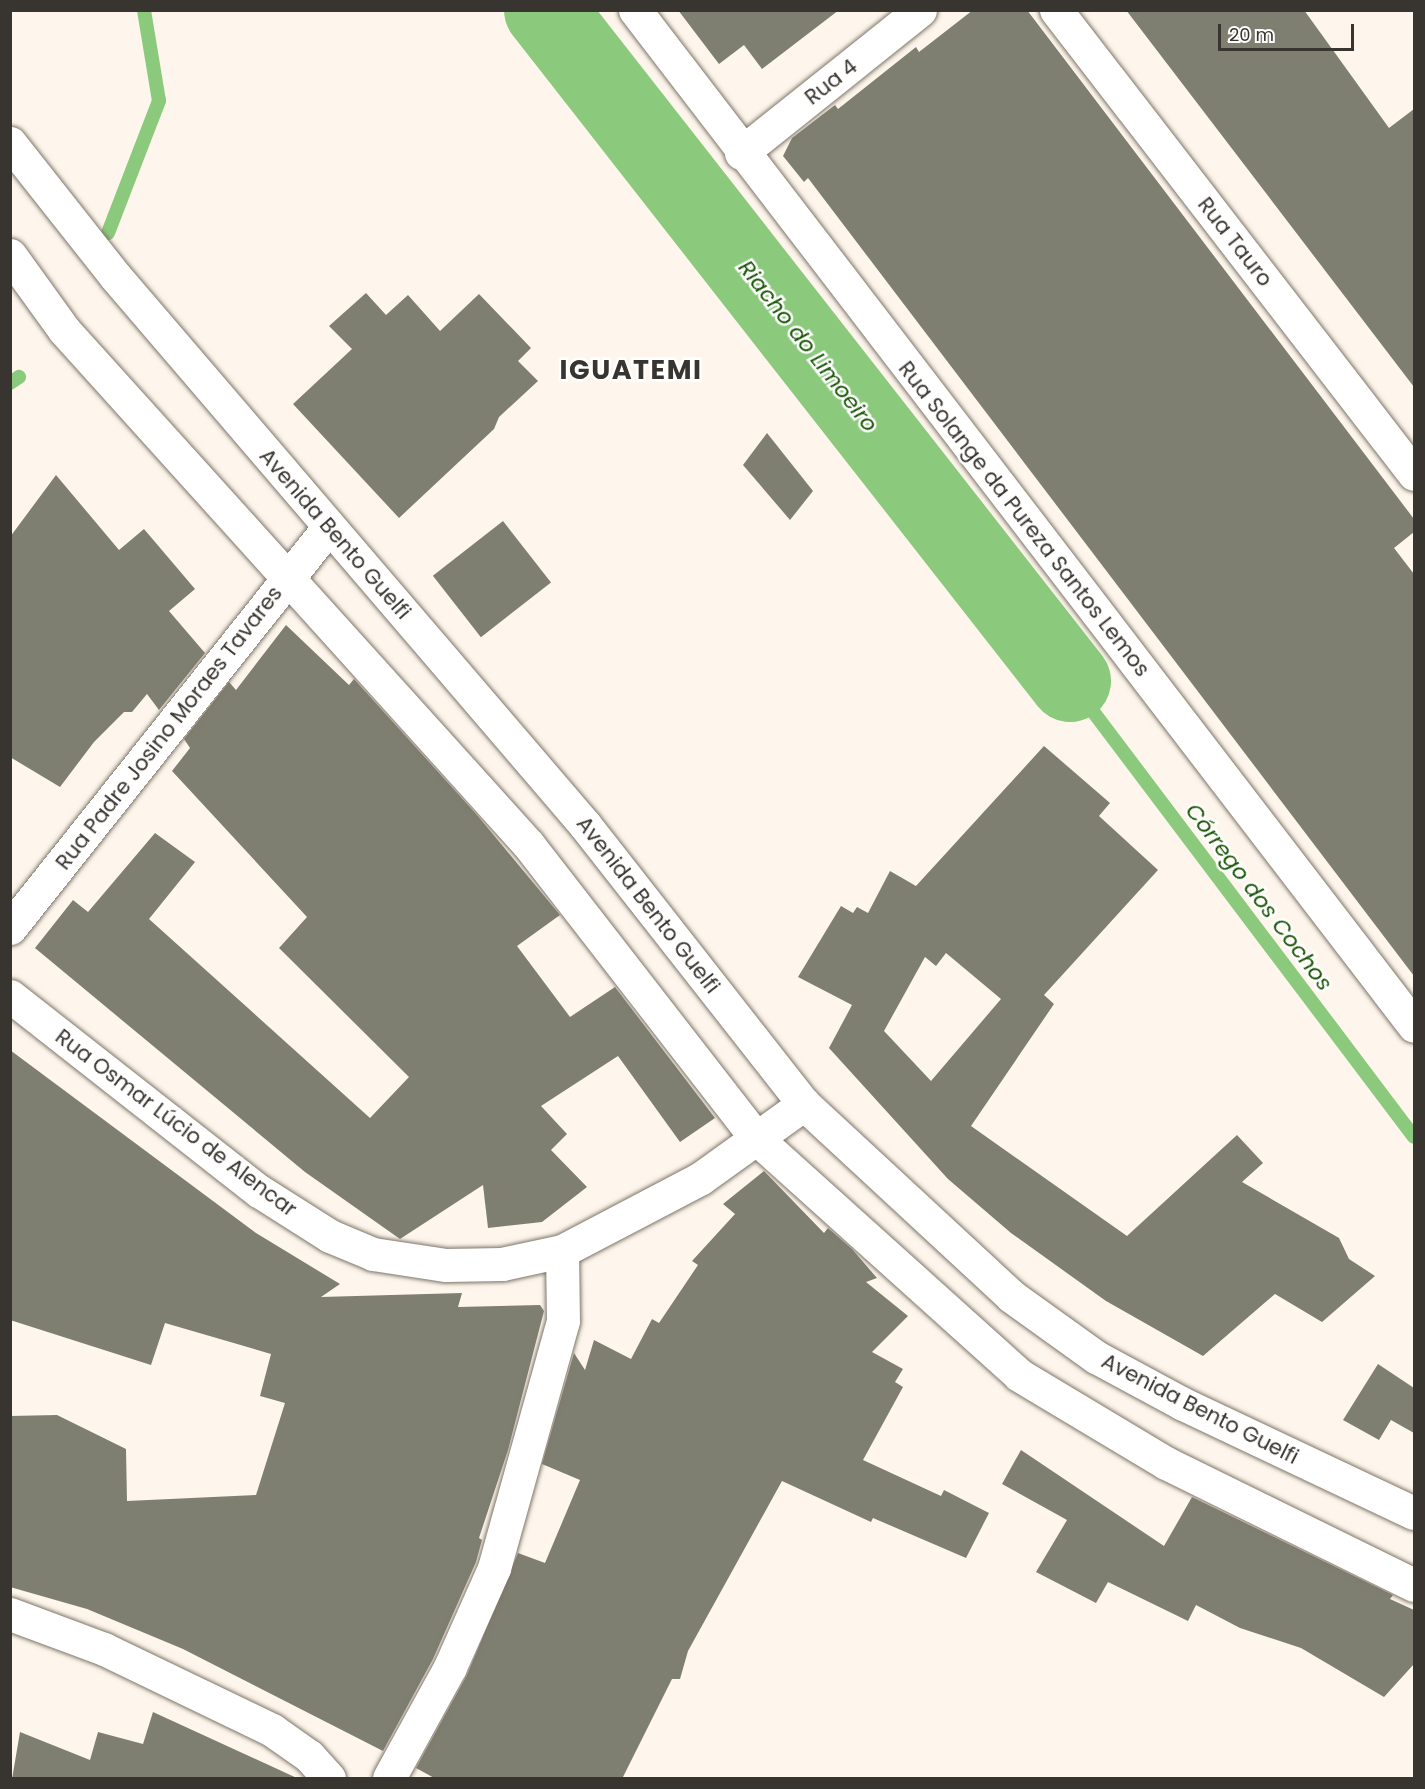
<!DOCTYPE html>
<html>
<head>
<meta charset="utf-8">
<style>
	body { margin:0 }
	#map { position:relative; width:1425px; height:1789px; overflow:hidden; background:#fef6ec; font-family:Poppins,sans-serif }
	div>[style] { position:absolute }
	.stream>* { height:14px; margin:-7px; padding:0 7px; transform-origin:7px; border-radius:7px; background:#8bca7d }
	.river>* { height:82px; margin:-41px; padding:0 41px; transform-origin:41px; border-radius:41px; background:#8bca7d }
	.building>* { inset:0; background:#7f7f71; transform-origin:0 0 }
	.roads { filter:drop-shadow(0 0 2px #7e7569) drop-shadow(0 0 2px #7e7569) }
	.street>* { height:33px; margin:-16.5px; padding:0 16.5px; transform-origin:16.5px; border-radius:16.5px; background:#fff }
	.secondary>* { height:33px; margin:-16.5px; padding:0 16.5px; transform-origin:16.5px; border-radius:16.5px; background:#fff }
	span { translate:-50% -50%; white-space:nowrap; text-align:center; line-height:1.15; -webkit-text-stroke:5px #fff; paint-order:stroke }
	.street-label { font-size:21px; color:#38342f }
	.water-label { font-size:22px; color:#175403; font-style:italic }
	.district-label { font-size:27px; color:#38342f; font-weight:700; letter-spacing:1.5px }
	.frame { position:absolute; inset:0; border:12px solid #38342f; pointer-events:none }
	.scale { position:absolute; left:1218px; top:24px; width:136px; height:27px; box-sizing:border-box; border:3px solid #38342f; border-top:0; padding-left:8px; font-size:18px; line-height:21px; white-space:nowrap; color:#38342f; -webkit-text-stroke:4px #fff; paint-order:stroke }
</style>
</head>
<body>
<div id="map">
	<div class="stream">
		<i style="left:108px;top:233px;width:142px;rotate:-68.9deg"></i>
		<i style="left:159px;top:101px;width:92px;rotate:-99.4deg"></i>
		<i style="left:10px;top:383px;width:11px;rotate:-34deg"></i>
		<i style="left:1070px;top:681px;width:571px;rotate:52.97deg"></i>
	</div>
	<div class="river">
		<i style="left:545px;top:10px;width:852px;rotate:51.96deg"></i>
	</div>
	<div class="building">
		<i style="clip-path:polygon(678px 10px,839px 10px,762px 69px,744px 45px,719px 64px)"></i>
		<i style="clip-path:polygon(973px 10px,1027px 10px,1414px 519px,1414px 532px,1394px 548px,1414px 574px,1414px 976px,808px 178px,804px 182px,783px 156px,792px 138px,835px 105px,838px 109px,916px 47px,919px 52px)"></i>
		<i style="clip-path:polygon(1126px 10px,1304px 10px,1389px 128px,1414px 109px,1414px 387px)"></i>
		<i style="clip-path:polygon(366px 293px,386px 315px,408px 295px,440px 331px,479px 294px,531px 348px,518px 361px,538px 381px,499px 417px,494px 429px,399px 518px,293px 404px,352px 349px,329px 326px)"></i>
		<i style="clip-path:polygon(767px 433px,813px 491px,790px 520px,743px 465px)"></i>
		<i style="clip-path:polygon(56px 475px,119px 550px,144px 529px,195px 589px,169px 611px,205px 653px,159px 710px,147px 694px,132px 712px,124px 712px,94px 742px,60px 787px,10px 757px,10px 537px)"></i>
		<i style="left:503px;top:521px;width:78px;height:89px;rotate:52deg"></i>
		<i style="clip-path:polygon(286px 625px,349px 685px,354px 679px,477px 815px,560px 915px,517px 946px,570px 1017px,615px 987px,715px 1118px,680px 1142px,618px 1056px,541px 1106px,567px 1134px,551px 1150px,587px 1187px,542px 1222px,488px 1228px,483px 1185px,400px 1239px,305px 1172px,35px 948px,73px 900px,88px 912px,155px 833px,195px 862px,149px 919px,370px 1118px,409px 1077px,279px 948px,307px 917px,172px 771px,190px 748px,184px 739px,229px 682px,236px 690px)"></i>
		<i style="clip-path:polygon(evenodd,1044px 746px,1110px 803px,1099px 816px,1158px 870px,1044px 995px,1054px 1004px,971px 1126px,1127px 1236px,1237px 1135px,1263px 1163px,1242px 1182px,1339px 1238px,1349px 1259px,1375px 1276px,1322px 1322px,1275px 1294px,1203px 1356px,1106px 1301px,1011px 1233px,948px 1179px,829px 1048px,852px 1005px,798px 977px,841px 906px,853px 913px,857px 907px,868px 913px,890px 871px,916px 886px,1044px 746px,946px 953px,1001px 999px,931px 1081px,884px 1031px,925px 957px,936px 966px,946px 953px)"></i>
		<i style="clip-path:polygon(10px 1050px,256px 1233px,340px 1284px,321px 1297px,462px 1293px,458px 1307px,540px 1305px,544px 1311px,508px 1450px,479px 1538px,482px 1540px,476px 1562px,433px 1659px,383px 1751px,183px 1649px,87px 1609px,10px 1587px,10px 1416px,57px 1415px,126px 1449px,127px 1501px,256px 1495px,285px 1403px,260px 1396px,271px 1354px,165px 1323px,151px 1365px,10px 1320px)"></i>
		<i style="clip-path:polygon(764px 1171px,824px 1233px,828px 1228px,852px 1249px,877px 1278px,866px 1282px,908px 1316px,872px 1352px,903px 1369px,895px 1382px,903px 1387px,863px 1460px,941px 1496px,944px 1490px,989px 1513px,966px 1558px,873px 1518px,871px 1522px,782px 1481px,688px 1651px,680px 1679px,672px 1679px,622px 1779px,436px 1779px,416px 1768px,467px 1675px,518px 1553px,545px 1563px,580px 1480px,542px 1464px,574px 1353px,585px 1370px,594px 1340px,631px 1359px,652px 1319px,659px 1323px,698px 1265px,692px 1261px,735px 1214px,723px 1204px)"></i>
		<i style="clip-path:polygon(1378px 1364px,1414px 1388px,1414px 1433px,1391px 1420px,1379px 1440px,1343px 1420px)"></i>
		<i style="clip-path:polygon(1021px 1450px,1164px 1546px,1192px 1497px,1393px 1595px,1390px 1599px,1414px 1610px,1414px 1664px,1384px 1697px,1301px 1648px,1240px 1628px,1196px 1605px,1188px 1621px,1108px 1582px,1096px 1603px,1036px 1572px,1067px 1520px,1002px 1484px)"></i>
		<i style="clip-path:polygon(153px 1712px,299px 1779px,12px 1779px,20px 1732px,90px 1760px,98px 1732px,143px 1744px)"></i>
	</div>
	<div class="roads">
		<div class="street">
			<i style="left:635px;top:10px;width:1280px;rotate:52.52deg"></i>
			<i style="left:1056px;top:10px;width:586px;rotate:52.35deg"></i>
			<i style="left:741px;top:153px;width:229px;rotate:-38.6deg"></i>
			<i style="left:10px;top:928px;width:511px;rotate:-51.52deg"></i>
			<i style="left:10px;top:996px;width:316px;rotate:38.1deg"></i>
			<i style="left:259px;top:1191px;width:84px;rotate:32.4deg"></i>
			<i style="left:330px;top:1236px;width:47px;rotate:22.7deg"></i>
			<i style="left:373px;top:1254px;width:74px;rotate:8.6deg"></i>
			<i style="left:446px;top:1265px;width:56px;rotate:-1deg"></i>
			<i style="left:502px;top:1264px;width:61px;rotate:-12.2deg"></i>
			<i style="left:562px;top:1251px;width:157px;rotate:-27.7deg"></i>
			<i style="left:701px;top:1178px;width:127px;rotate:-35.7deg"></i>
			<i style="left:10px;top:1614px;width:100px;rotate:20.4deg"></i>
			<i style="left:104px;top:1649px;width:187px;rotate:25.7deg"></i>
			<i style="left:272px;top:1730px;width:45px;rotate:35.1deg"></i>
			<i style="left:309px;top:1756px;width:30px;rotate:48deg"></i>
			<i style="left:389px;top:1778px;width:127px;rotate:-61.2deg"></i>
			<i style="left:450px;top:1667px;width:108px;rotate:-66deg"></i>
			<i style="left:494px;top:1568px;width:256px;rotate:-74.4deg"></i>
			<i style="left:563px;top:1321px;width:70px;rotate:-90.8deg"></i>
		</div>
		<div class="secondary">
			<i style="left:10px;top:143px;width:169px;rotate:51.7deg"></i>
			<i style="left:115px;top:276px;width:723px;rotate:49.43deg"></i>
			<i style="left:585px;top:825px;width:355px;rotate:51.9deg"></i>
			<i style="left:804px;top:1104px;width:282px;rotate:42.8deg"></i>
			<i style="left:1011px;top:1296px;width:105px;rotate:35.7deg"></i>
			<i style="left:1096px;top:1357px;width:99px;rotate:28.4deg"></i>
			<i style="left:1183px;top:1404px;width:255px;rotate:25.3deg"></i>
			<i style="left:10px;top:255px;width:92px;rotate:54.2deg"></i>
			<i style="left:64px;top:330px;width:692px;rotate:47.93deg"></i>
			<i style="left:528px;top:844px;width:371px;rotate:52.2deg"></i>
			<i style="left:755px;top:1137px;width:355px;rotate:42deg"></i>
			<i style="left:1019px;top:1375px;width:171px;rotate:30.9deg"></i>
			<i style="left:1166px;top:1463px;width:276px;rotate:26.2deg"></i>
		</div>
	</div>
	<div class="street-label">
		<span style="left:831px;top:82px;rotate:-38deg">Rua 4</span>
		<span style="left:1235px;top:242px;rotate:52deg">Rua Tauro</span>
		<span style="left:1024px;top:519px;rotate:52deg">Rua Solange da Pureza Santos Lemos</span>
		<span style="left:335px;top:534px;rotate:49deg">Avenida Bento Guelfi</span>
		<span style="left:169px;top:728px;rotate:-52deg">Rua Padre Josino Moraes Tavares</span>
		<span style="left:648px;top:905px;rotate:52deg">Avenida Bento Guelfi</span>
		<span style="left:176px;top:1123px;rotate:37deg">Rua Osmar Lúcio de Alencar</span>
		<span style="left:1200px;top:1409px;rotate:27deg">Avenida Bento Guelfi</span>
	</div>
	<div class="water-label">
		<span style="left:808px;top:346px;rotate:52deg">Riacho do Limoeiro</span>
		<span style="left:1259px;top:897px;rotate:53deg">Córrego dos Cochos</span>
	</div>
	<div class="district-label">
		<span style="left:631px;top:370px">IGUATEMI</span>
	</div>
	<div class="frame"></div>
	<div class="scale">20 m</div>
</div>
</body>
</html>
